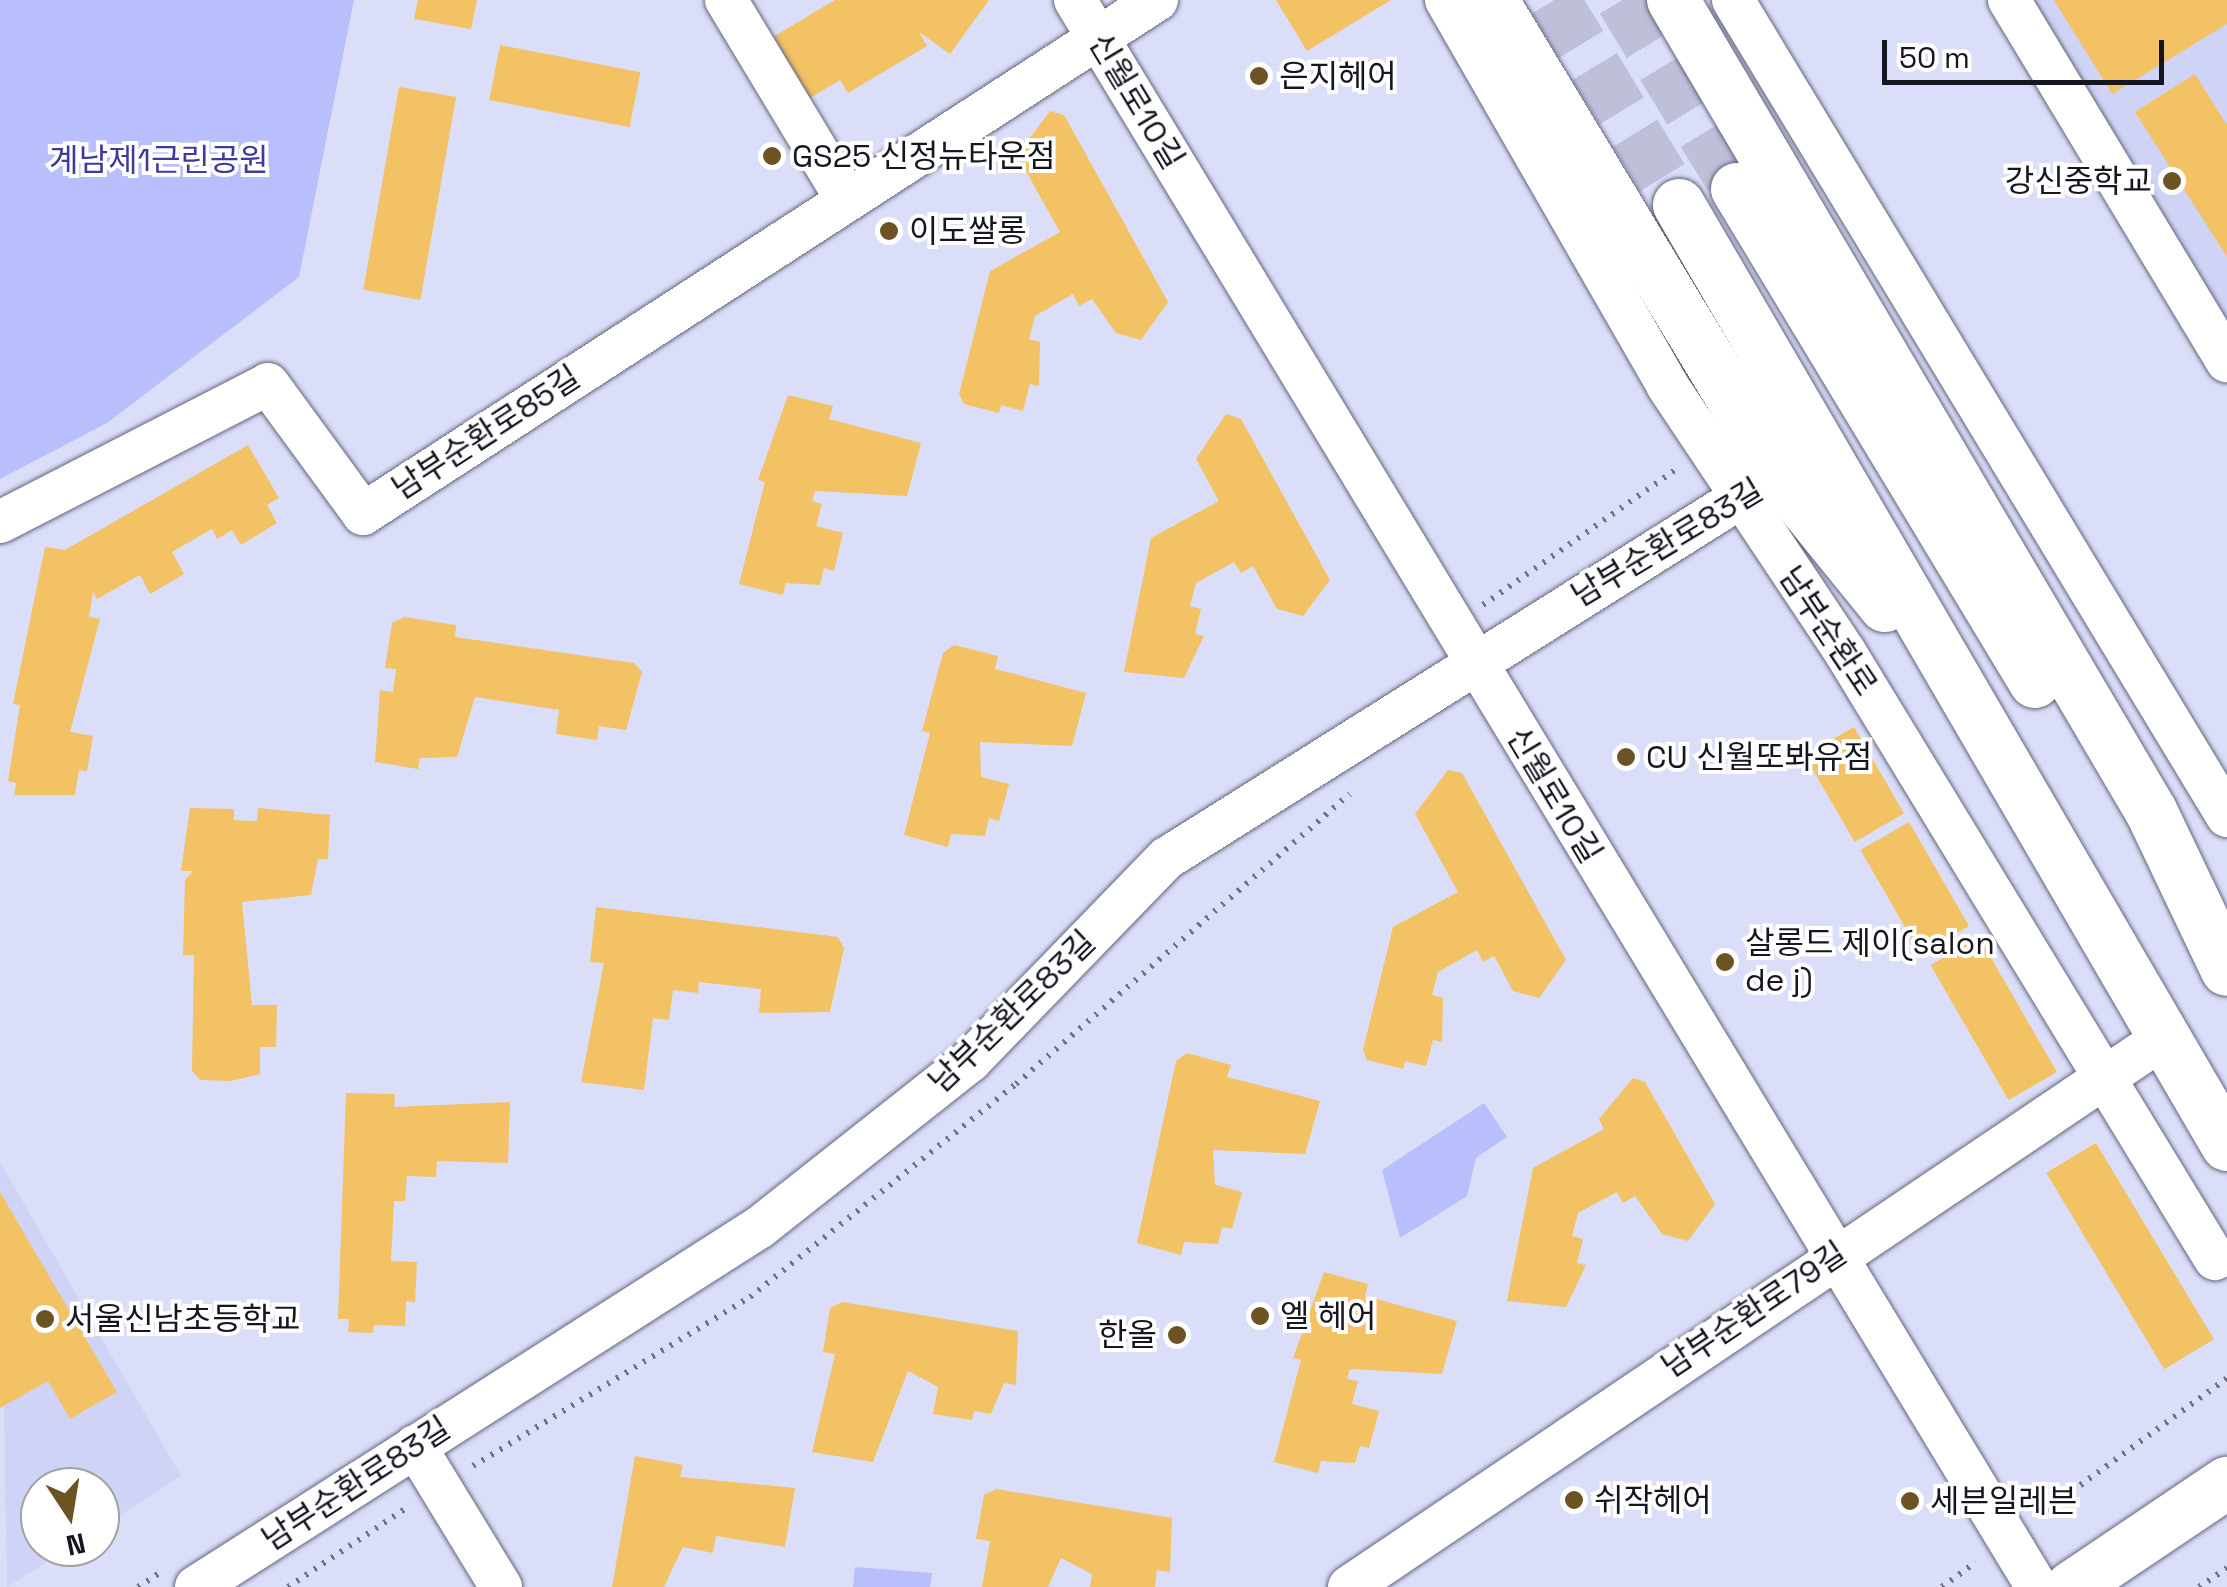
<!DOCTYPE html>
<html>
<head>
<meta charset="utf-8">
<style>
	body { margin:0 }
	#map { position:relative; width:2227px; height:1587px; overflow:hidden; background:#dbdef9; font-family:"Space Grotesk","Noto Sans KR",sans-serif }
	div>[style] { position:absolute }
	.built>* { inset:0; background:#cfd3f5 }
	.green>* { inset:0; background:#b9befd }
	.building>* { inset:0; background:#f2c265; transform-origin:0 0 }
	.major-tunnel>* { height:52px; margin-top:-26px; transform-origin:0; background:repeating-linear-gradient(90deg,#bdc0d8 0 52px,transparent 0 78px) }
	.path>* { height:6px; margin-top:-3px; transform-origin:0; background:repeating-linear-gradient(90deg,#717384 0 2.5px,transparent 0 10.5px) }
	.roads { filter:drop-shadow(0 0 2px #63657d) drop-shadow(0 0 2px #63657d) }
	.minor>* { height:42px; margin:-21px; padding:0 21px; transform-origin:21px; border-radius:21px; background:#fff }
	.major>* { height:52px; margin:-26px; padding:0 26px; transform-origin:26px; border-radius:26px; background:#fff }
	.dots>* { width:28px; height:28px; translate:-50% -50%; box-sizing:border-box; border:5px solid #fff; border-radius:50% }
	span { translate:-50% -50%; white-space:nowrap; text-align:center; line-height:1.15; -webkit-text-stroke:8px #fff; paint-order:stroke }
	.poi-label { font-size:32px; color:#151620 }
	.left { translate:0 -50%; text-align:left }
	.right { translate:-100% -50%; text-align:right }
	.street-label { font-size:32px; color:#151620 }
	.park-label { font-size:32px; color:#40399b }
	.north { position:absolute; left:20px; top:1467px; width:100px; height:100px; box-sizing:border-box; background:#fff; border:2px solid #a1a2a6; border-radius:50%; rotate:168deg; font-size:28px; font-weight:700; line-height:40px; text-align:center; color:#151620 }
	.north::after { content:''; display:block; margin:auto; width:35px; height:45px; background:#6b5324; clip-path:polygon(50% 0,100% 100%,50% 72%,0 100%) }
	.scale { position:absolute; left:1882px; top:40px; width:282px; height:45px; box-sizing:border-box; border:5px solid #151620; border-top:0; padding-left:12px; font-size:30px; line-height:35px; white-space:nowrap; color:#151620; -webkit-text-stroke:8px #fff; paint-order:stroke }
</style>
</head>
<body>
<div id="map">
	<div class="built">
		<i style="clip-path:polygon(2009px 0,2227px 0,2227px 361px)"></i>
		<i style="clip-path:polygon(0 1162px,181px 1476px,100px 1528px,100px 1487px,40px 1487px,40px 1547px,70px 1547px,7px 1587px)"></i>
	</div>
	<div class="green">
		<i style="clip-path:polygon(0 0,354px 0,299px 277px,107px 423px,0 479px)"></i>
		<i style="clip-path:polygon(1484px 1103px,1507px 1137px,1476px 1158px,1467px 1196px,1400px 1238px,1382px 1170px)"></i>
		<i style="clip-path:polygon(855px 1567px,932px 1573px,930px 1587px,853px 1587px)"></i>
	</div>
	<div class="building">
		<i style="clip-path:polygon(418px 0,477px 0,471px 29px,414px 19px)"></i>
		<i style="clip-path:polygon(835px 0,989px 0,950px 54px,919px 32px,927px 46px,848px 93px,840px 80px,810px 98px,773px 37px)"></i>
		<i style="clip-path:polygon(1276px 0,1391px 0,1307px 51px)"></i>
		<i style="clip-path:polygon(2054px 0,2227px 0,2227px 24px,2112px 94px)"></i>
		<i style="left:500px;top:45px;width:143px;height:56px;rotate:11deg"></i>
		<i style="clip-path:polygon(2195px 74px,2227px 125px,2227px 257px,2135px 112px)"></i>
		<i style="left:399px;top:87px;width:58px;height:206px;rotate:10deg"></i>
		<i style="clip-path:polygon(1050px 111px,1064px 115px,1168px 302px,1141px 340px,1116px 333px,1092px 299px,1079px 306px,1073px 294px,1035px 316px,1029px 339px,1040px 342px,1039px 386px,1030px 384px,1023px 411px,1001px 405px,999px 413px,964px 404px,959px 394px,990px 271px,1060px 232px,1017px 155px)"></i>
		<i style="clip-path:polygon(788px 395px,833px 406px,829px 419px,921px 443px,907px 496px,815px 491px,812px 501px,822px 504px,816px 526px,843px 533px,834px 571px,824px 568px,820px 585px,786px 583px,783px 595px,739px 584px,765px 482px,758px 480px)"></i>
		<i style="clip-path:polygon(1226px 414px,1241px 419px,1330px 580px,1303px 616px,1277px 609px,1253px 566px,1241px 573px,1234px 562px,1196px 583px,1190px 606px,1201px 609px,1195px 634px,1204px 636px,1184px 678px,1124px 672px,1151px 538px,1219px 501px,1196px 459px)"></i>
		<i style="clip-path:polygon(248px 445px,279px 498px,267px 505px,277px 523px,241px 545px,232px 530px,217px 539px,212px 529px,172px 552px,184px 574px,150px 594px,140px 575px,97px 599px,93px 592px,89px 617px,100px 619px,70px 732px,93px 736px,87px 771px,79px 770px,75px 795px,14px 795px,16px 783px,8px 781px,20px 705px,13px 704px,45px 547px,65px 550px)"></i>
		<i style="clip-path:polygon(404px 617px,456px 625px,455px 637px,634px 663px,642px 672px,626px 730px,599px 726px,597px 740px,556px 734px,559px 710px,475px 697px,457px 757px,420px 758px,418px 769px,375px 762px,380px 690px,393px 692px,396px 669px,385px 668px,392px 623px)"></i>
		<i style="clip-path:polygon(954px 645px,998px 656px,995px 669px,1086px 693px,1072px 746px,980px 742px,981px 777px,1009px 784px,999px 821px,989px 818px,985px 836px,951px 834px,948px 847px,904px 835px,930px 733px,922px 731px,943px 653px)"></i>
		<i style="left:1854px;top:727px;width:100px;height:57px;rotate:60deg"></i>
		<i style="clip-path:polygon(1448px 770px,1462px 773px,1566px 960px,1539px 998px,1513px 991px,1494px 956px,1483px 962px,1477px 950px,1438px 972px,1432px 995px,1443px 998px,1442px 1042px,1433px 1040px,1426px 1066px,1405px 1061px,1403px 1069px,1367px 1060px,1363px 1050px,1393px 927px,1458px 892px,1415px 814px)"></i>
		<i style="clip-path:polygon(190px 808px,234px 809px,234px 820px,257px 821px,258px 808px,330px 815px,328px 859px,318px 859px,311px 895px,242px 902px,252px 1005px,277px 1005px,276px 1047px,260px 1047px,260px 1074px,231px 1081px,200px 1080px,192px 1071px,194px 955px,183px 955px,185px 880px,193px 871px,181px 871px)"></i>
		<i style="left:1909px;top:822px;width:120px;height:56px;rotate:60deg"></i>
		<i style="clip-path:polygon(596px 907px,838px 937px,844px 948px,830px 1012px,759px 1013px,761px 989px,699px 982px,698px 993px,673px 990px,669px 1020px,653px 1018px,644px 1090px,581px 1082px,604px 963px,590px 962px)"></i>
		<i style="left:1979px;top:937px;width:156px;height:56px;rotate:60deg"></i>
		<i style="clip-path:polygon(1187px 1053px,1231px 1065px,1227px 1077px,1320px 1101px,1305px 1154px,1213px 1150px,1215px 1185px,1242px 1192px,1232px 1229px,1222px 1227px,1218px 1244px,1184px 1242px,1181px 1255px,1137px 1243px,1176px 1061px)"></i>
		<i style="clip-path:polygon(1633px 1078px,1645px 1082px,1715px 1204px,1688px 1241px,1662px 1234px,1635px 1196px,1623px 1203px,1617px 1192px,1578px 1213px,1572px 1236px,1583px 1239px,1577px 1263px,1586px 1265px,1566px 1307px,1507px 1301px,1533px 1168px,1604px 1129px,1599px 1119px)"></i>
		<i style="clip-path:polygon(346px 1093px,395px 1094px,394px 1107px,510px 1102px,508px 1163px,437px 1161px,436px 1177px,407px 1176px,405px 1201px,394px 1201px,391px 1261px,417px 1262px,415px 1302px,406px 1301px,405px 1326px,374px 1325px,373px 1333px,348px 1332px,349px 1319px,338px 1319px)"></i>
		<i style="left:2096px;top:1143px;width:229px;height:58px;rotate:59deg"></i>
		<i style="clip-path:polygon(0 1192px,117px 1392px,70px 1419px,48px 1381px,0 1408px)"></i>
		<i style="clip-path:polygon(1324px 1272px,1368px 1284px,1365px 1296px,1457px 1321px,1442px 1374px,1350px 1369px,1347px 1379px,1358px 1381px,1352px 1404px,1379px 1411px,1369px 1448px,1360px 1446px,1355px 1463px,1321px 1461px,1318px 1473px,1274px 1462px,1301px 1360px,1293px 1358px)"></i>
		<i style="clip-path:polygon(842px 1302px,1018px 1331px,1016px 1385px,1004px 1383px,991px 1414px,974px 1411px,972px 1420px,933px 1414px,938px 1387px,908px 1371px,873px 1462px,812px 1452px,835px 1354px,823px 1352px,830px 1308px)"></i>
		<i style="clip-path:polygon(635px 1456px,683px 1465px,680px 1477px,795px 1488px,785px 1547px,716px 1536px,713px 1553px,683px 1547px,664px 1587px,612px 1587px)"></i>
		<i style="clip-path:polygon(996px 1489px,1172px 1518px,1170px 1572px,1157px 1570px,1155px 1587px,1090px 1587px,1092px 1574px,1061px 1558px,1048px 1587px,982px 1587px,990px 1541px,976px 1539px,984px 1495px)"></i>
	</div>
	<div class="major-tunnel">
		<i style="left:1554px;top:0;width:240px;rotate:58.6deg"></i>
		<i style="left:1622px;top:0;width:221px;rotate:58.7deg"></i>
	</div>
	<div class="path">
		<i style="left:1483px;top:605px;width:238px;rotate:-35.1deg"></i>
		<i style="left:473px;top:1466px;width:324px;rotate:-31.4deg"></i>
		<i style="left:750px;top:1297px;width:341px;rotate:-38.7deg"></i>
		<i style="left:1016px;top:1084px;width:442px;rotate:-41deg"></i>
		<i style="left:2038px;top:1516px;width:234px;rotate:-36.1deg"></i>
		<i style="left:138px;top:1587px;width:24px;rotate:-33deg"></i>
		<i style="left:288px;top:1587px;width:144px;rotate:-33.7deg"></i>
		<i style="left:1942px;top:1587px;width:42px;rotate:-36.3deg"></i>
		<i style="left:2199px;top:1587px;width:34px;rotate:-34deg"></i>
	</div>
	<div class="roads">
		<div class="minor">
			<i style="left:726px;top:0;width:230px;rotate:58.9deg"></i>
			<i style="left:1075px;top:0;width:1856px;rotate:58.78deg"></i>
			<i style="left:1446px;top:0;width:444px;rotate:60.1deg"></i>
			<i style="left:1667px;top:385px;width:321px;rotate:56.3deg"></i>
			<i style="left:1845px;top:652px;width:711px;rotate:58.64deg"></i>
			<i style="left:1733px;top:0;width:954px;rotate:58.81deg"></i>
			<i style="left:2009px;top:0;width:422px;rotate:58.9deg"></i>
			<i style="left:0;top:522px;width:301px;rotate:-27.2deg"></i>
			<i style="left:268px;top:384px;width:161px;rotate:53.8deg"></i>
			<i style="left:363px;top:514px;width:946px;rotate:-32.92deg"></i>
			<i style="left:415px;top:1446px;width:165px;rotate:58.6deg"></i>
			<i style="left:196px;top:1587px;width:669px;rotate:-32.55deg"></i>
			<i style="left:760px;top:1227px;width:268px;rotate:-38.3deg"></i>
			<i style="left:970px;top:1061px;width:283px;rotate:-45.9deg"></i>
			<i style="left:1167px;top:858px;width:722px;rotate:-32.15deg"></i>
			<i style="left:1349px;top:1587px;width:980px;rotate:-33.98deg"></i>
		</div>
		<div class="major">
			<i style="left:1492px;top:0;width:554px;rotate:58.89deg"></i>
			<i style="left:1778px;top:474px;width:170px;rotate:51deg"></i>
			<i style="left:1673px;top:0;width:941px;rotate:59.49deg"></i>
			<i style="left:2151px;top:811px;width:176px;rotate:64.5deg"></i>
			<i style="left:1737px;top:189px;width:576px;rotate:58.85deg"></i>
			<i style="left:1679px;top:205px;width:1088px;rotate:59.76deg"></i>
			<i style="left:2072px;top:1587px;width:187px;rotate:-33.9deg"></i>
		</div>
	</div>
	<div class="dots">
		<i style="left:1259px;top:76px;background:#6b5324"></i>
		<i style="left:772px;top:156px;background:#6b5324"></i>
		<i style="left:2172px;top:181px;background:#6b5324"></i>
		<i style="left:889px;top:231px;background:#6b5324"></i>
		<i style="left:1626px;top:757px;background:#6b5324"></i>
		<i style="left:1725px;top:962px;background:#6b5324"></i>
		<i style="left:1260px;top:1316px;background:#6b5324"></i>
		<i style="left:45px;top:1319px;background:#6b5324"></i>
		<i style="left:1177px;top:1335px;background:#6b5324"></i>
		<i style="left:1574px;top:1500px;background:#6b5324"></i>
		<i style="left:1910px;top:1501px;background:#6b5324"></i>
	</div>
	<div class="poi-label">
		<span class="left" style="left:1279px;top:76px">은지헤어</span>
		<span class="left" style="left:792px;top:156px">GS25 신정뉴타운점</span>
		<span class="right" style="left:2152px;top:181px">강신중학교</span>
		<span class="left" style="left:909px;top:231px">이도쌀롱</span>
		<span class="left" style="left:1646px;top:757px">CU 신월또봐유점</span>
		<span class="left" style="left:1745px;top:962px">살롱드 제이(salon<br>de j)</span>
		<span class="left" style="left:1280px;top:1316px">엘 헤어</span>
		<span class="left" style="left:65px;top:1319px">서울신남초등학교</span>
		<span class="right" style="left:1157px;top:1335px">한올</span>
		<span class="left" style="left:1594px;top:1500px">쉬작헤어</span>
		<span class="left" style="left:1930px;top:1501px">세븐일레븐</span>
	</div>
	<div class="street-label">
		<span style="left:1136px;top:101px;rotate:59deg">신월로10길</span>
		<span style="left:486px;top:433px;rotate:-33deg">남부순환로85길</span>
		<span style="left:1667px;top:543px;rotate:-31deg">남부순환로83길</span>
		<span style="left:1828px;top:631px;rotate:56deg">남부순환로</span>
		<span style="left:1554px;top:795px;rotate:59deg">신월로10길</span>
		<span style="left:1012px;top:1012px;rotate:-44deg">남부순환로83길</span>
		<span style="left:1754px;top:1310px;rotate:-34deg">남부순환로79길</span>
		<span style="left:356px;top:1484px;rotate:-33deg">남부순환로83길</span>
	</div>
	<div class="park-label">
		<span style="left:159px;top:160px">계남제1근린공원</span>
	</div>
	<div class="north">N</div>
	<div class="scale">50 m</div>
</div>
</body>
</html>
